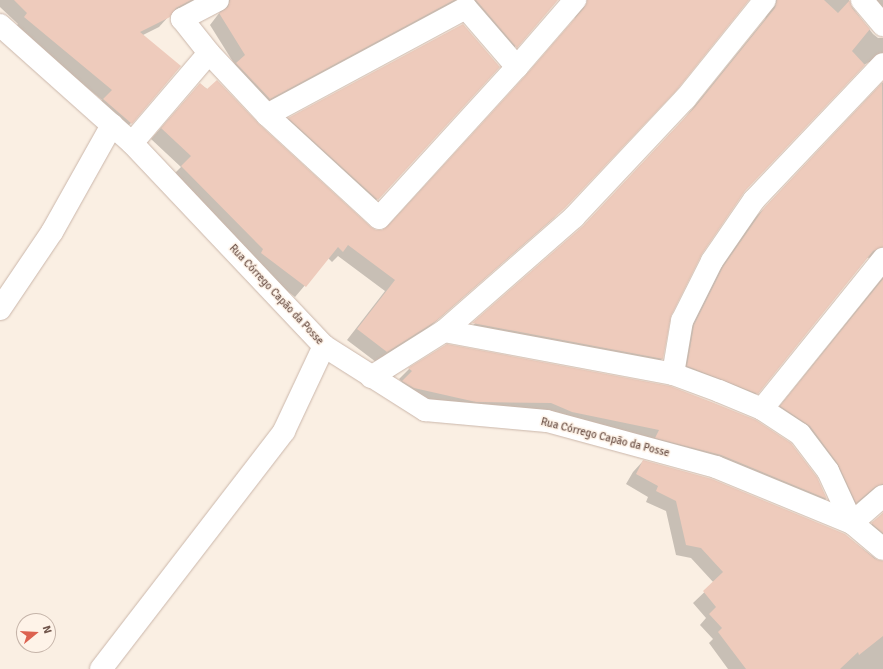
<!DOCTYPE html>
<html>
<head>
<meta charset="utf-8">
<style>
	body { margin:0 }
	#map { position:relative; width:883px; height:669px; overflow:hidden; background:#faefe3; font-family:Signika,sans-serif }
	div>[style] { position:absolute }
	.shadow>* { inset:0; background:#0003 }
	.building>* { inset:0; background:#eecbbc }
	.roads { filter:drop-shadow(0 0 1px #cab6aa) drop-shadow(0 0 1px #cab6aa) }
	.minor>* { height:22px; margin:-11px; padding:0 11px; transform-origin:11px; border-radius:11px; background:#fff }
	span { translate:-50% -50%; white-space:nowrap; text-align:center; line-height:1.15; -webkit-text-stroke:3px #fef3e8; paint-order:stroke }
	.street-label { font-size:11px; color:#70554b }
	.north { position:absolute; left:16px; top:613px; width:40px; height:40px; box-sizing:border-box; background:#fef3e8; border:1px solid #c5b4a9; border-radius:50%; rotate:72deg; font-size:11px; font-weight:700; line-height:16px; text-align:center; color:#70554b }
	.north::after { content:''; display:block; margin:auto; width:14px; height:18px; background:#dc6250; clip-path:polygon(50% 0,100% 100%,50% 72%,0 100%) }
</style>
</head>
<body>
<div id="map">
	<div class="shadow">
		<i style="clip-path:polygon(0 0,199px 0,170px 15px,159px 27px,143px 35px,131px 123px,121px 134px,93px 110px,102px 100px,14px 28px,18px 24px,0 7px)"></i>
		<i style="clip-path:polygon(214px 0,557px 0,506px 57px,465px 10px,259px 109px,235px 65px,210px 25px,220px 12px,219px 5px)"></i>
		<i style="clip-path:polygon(571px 0,748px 0,554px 218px,425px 331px,376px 362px,347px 340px,385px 291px,338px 256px,332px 262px,328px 258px,295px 297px,251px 263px,171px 177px,181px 167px,151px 139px,200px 84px,258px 125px,370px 228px,376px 231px,383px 231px,516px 87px,574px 20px,577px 13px)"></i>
		<i style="clip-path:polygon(761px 0,849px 0,849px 3px,873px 34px,878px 38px,883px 38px,883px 68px,875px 62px,869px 62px,864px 65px,743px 192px,701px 253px,670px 315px,662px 359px,651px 369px,463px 334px,580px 230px,684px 119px,765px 19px,767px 13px)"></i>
		<i style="clip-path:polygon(858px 0,883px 0,883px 29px)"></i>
		<i style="clip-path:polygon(499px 67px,368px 209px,279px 128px,289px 118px)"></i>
		<i style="clip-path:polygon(883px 82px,883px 263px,874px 257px,867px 258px,757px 393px,747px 404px,677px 376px,684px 336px,713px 279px,753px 220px)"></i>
		<i style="clip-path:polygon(883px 277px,883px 500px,869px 494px,846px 512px,828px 474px,771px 417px)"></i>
		<i style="clip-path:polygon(447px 345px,816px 478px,826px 499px,816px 509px,710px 466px,465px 412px,393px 392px,402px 382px,399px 379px,409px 369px)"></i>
		<i style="clip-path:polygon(643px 461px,845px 535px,880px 562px,883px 562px,883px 669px,728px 669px,709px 643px,713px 639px,700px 625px,706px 618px,693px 603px,714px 583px,691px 558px,676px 555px,666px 511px,646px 502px,648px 497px,626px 484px,633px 472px)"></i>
		<i style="clip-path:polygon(883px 513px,883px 554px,862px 534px)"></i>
	</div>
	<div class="building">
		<i style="clip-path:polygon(14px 0,191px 0,176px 8px,170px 17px,140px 32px,181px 66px,132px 124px,103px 99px,112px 90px,24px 17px,27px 13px)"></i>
		<i style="clip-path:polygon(230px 0,454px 0,270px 99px,236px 63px,245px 55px,219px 13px,228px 7px)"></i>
		<i style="clip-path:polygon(476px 0,558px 0,517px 48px)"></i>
		<i style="clip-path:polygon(587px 0,749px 0,676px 91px,565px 208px,436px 321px,387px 352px,357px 329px,395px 280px,348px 245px,343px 252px,338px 247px,306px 287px,261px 253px,263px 249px,181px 166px,191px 156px,161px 128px,200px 83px,207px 89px,217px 80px,259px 124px,371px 227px,376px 230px,382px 230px,388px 226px,526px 75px,584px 8px)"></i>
		<i style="clip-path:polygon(777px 0,824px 0,838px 13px,850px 0,852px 8px,870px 29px,852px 51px,865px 65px,745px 191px,702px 254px,671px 316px,663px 359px,472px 323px,583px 226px,695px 107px,775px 8px)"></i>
		<i style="clip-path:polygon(463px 24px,500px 67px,378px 200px,288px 118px)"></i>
		<i style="clip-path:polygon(882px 83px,883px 247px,873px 251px,758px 394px,687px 366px,694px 325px,723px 267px,764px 208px)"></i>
		<i style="clip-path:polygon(883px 279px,883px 484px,875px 487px,856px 503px,838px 464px,810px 426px,780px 406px)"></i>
		<i style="clip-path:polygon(447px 344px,670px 386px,714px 403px,756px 420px,791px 443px,817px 477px,827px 499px,721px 455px,655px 438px,659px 430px,572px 412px,551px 403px,476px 402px,414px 388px,402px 381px,412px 371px,408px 368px)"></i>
		<i style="clip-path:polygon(643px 460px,712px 479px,845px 534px,875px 559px,883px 561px,883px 636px,859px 655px,858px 652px,840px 669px,746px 669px,718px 632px,722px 628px,709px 614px,716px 607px,703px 591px,723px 572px,701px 548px,686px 545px,676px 501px,656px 491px,658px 486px,636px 474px)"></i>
		<i style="clip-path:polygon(883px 513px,883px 533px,871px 523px)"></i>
	</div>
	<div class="roads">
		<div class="minor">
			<i style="left:218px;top:0;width:41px;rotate:152.2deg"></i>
			<i style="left:182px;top:19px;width:43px;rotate:51.5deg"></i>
			<i style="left:209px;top:53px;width:85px;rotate:46.9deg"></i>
			<i style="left:267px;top:115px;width:152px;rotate:42.6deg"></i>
			<i style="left:379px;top:218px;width:205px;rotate:-47.6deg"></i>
			<i style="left:517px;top:67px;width:89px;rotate:-49.1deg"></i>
			<i style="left:862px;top:0;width:33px;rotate:50deg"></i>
			<i style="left:0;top:25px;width:177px;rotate:41.8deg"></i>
			<i style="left:132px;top:143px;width:279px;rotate:46.6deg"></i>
			<i style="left:324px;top:346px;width:120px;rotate:32.4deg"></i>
			<i style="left:425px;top:410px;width:122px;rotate:5.2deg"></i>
			<i style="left:547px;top:421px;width:175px;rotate:15.2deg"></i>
			<i style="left:716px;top:467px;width:147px;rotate:22.4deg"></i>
			<i style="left:852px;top:523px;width:41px;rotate:-41.1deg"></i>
			<i style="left:267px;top:115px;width:226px;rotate:-28.3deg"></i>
			<i style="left:466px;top:8px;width:78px;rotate:49.2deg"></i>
			<i style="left:132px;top:143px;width:118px;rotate:-49.5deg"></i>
			<i style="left:0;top:309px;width:93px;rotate:-56deg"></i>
			<i style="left:52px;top:232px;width:123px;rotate:-60.7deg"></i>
			<i style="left:444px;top:331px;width:233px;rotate:10.6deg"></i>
			<i style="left:673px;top:374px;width:49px;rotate:20.3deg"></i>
			<i style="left:719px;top:391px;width:47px;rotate:22.7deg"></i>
			<i style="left:762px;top:409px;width:45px;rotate:33.3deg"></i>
			<i style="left:800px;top:434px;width:46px;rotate:52.9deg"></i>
			<i style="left:828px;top:471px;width:57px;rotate:65.2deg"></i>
			<i style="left:852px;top:523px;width:40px;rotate:40deg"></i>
			<i style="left:673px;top:374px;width:54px;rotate:-80.4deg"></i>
			<i style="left:682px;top:321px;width:67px;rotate:-63.4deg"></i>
			<i style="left:712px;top:261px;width:74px;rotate:-55.5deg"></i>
			<i style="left:754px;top:200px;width:187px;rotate:-46.5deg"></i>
			<i style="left:371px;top:377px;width:86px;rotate:-32.2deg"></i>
			<i style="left:444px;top:331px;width:173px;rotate:-41.2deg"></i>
			<i style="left:574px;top:217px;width:162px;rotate:-46.8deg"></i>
			<i style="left:685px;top:99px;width:127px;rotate:-51.1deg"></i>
			<i style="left:762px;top:409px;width:193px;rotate:-51.1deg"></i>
			<i style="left:101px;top:669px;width:300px;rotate:-52.4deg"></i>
			<i style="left:284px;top:431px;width:94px;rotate:-64.8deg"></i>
		</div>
	</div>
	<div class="street-label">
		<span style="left:276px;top:295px;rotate:47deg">Rua Córrego Capão da Posse</span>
		<span style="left:605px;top:438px;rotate:14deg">Rua Córrego Capão da Posse</span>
	</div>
	<div class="north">N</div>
</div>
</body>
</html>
